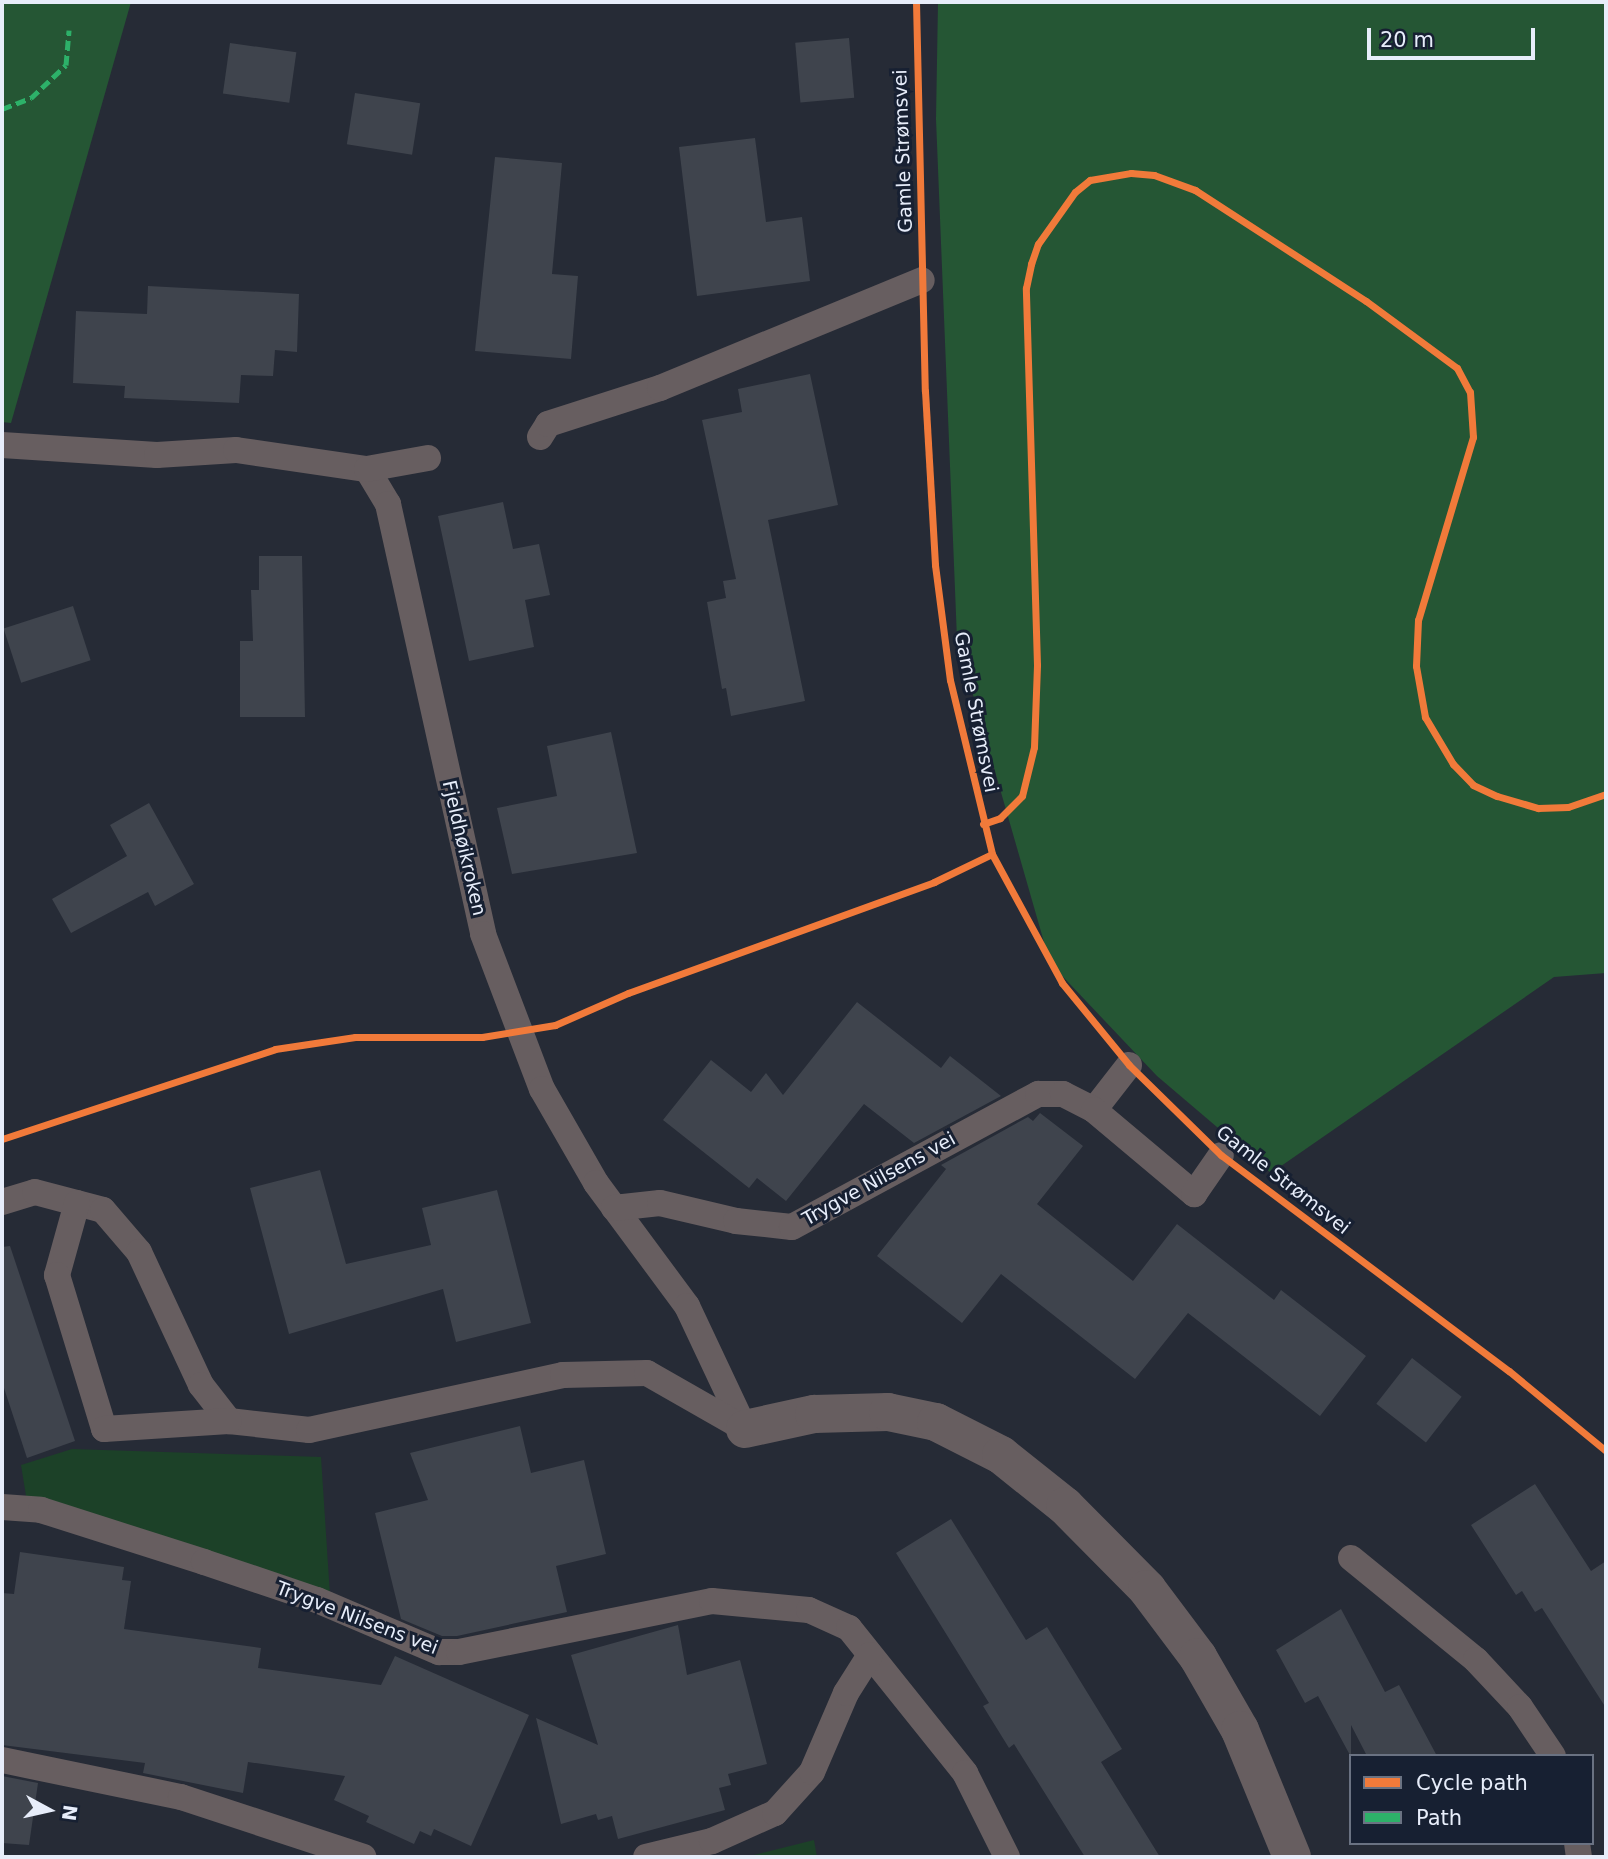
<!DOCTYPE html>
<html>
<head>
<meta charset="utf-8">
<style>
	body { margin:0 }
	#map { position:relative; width:1608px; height:1859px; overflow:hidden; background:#262b36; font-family:"DejaVu Sans",sans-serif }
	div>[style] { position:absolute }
	.green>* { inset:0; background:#1c4128 }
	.forest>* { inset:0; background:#255634 }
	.building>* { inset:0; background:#3f444d; transform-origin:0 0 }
	.lane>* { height:26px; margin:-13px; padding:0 13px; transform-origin:13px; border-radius:13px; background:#675e60 }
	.street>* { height:38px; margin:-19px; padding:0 19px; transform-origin:19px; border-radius:19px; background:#675e60 }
	.quiet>* { height:5px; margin-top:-2.5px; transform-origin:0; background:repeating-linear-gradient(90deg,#2db169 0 10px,transparent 0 15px) }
	.cycleway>* { height:7px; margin:-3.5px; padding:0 3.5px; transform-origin:3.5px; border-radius:3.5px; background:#f17a3a }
	span { translate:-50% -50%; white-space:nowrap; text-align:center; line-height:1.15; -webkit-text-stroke:6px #172032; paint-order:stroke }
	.street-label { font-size:19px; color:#e7edfa }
	.frame { position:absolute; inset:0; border:4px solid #e7edfa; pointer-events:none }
	.legend { position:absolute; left:1349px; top:1754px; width:245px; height:91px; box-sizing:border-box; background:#172032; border:2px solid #6a7282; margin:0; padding:9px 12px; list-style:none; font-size:21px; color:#e7edfa }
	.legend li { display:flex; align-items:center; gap:14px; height:35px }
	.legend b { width:35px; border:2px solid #6a7282 }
	.north { position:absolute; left:14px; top:1775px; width:70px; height:70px; -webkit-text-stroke:5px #172032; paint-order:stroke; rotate:98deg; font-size:19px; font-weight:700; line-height:28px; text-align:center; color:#e7edfa }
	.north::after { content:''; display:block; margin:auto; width:24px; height:32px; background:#e7edfa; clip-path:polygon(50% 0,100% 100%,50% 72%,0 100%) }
	.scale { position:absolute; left:1367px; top:28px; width:168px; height:32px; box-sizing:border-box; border:4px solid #e7edfa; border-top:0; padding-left:9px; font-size:21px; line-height:24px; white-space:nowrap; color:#e7edfa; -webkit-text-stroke:5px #172032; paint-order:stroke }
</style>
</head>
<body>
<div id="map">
	<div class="green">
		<i style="clip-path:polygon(72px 1449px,321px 1457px,330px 1595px,26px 1496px,21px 1465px)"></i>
		<i style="clip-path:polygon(814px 1840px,817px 1857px,746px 1857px)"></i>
	</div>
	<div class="forest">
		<i style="clip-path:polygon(2px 2px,131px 2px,11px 423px,2px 422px)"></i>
		<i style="clip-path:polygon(938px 2px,1606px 2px,1606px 973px,1554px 977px,1271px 1173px,1157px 1076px,1050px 963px,957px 639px,936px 119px)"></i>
	</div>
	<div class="building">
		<i style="left:849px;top:38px;width:60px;height:54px;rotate:85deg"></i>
		<i style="left:230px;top:43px;width:67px;height:51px;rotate:8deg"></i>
		<i style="left:355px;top:93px;width:66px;height:52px;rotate:9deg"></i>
		<i style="clip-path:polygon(755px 138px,766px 222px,802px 217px,810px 281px,697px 296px,679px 147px)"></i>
		<i style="clip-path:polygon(495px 157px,562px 163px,552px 274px,578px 276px,571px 359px,475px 351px)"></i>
		<i style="clip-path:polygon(148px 286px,299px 294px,297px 352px,275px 350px,273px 376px,241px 375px,239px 403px,124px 398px,125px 386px,73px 383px,76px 311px,147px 314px)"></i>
		<i style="clip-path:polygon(810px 374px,838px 505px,768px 520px,805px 701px,731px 716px,726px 688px,722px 689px,707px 602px,726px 598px,723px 581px,736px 579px,702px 420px,742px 412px,738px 389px)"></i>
		<i style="clip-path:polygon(503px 502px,513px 549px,539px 544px,550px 595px,525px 600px,534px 647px,469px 661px,438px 516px)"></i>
		<i style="clip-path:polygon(259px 556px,302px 556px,305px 717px,240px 717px,240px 641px,253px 641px,251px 590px,259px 590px)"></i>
		<i style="left:73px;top:606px;width:57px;height:73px;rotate:72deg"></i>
		<i style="clip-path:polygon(611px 732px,637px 853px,512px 874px,497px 808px,557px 796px,547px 746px)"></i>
		<i style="clip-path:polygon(149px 803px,194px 884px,155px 906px,148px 892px,71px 933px,52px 899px,127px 856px,110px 825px)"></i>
		<i style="clip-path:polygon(857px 1002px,941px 1068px,950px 1056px,1001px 1096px,914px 1143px,864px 1104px,786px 1201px,757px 1178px,749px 1188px,663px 1120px,711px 1060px,751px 1092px,766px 1073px,783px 1095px)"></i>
		<i style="clip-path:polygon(1040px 1113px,1083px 1146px,1037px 1204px,1133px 1281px,1177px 1224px,1274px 1300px,1281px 1290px,1366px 1356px,1320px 1416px,1188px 1313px,1135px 1379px,1001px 1274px,962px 1323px,877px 1256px,946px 1169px,941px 1165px,1028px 1117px,1033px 1121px)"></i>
		<i style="clip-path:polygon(320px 1170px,346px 1264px,431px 1245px,422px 1208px,497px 1190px,531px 1323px,456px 1342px,443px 1289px,289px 1334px,250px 1188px)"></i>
		<i style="clip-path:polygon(10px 1246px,75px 1441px,27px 1458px,2px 1382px,2px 1247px)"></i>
		<i style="left:1412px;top:1358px;width:63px;height:58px;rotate:38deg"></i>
		<i style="clip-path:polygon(520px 1426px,531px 1473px,584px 1460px,606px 1554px,556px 1566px,567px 1612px,457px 1636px,442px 1636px,401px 1619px,375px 1513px,428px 1500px,410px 1453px)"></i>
		<i style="clip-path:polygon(1535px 1484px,1591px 1571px,1606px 1561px,1606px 1708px,1542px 1608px,1535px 1612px,1522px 1591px,1516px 1595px,1471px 1525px)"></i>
		<i style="clip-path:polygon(951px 1519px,1026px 1640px,1047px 1627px,1122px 1749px,1101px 1762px,1160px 1857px,1085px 1857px,1014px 1744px,1009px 1748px,983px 1706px,989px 1703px,896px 1553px)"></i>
		<i style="clip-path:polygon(20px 1552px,124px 1567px,122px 1580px,131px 1581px,124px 1629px,261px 1648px,258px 1668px,381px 1685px,395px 1656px,529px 1715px,471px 1846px,434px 1829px,431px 1836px,420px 1831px,414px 1844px,366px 1822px,369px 1816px,334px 1800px,345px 1776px,248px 1762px,243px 1793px,143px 1773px,145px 1763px,2px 1745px,2px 1593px,14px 1594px)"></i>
		<i style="clip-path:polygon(1341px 1609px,1385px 1692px,1399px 1685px,1437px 1756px,1367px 1756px,1351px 1725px,1351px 1757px,1318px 1696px,1305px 1703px,1276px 1650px)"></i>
		<i style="clip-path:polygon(678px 1625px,687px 1675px,740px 1660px,767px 1764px,728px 1774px,731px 1785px,719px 1788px,725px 1810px,618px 1839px,612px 1816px,598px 1820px,596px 1814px,561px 1824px,536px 1718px,598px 1745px,571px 1655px)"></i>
		<i style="clip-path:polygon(2px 1776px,38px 1783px,29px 1845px,2px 1843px)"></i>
	</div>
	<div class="lane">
		<i style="left:540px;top:437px;width:15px;rotate:-58deg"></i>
		<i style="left:548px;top:424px;width:118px;rotate:-17.8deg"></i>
		<i style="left:660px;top:388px;width:283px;rotate:-22.4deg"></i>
		<i style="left:2px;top:445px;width:155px;rotate:3.7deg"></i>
		<i style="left:157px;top:455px;width:79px;rotate:-3.6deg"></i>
		<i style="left:236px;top:450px;width:132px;rotate:8.3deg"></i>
		<i style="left:367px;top:469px;width:41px;rotate:59deg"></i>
		<i style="left:388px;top:504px;width:440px;rotate:77.5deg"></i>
		<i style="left:483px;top:934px;width:166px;rotate:69.2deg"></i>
		<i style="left:542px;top:1089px;width:108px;rotate:60.1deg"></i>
		<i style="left:596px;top:1183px;width:153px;rotate:53.5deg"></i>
		<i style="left:687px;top:1306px;width:136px;rotate:64.8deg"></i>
		<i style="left:367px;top:469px;width:62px;rotate:-10.2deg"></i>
		<i style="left:1094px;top:1110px;width:57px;rotate:-52.1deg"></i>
		<i style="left:2px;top:1202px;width:34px;rotate:-17deg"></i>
		<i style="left:35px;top:1192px;width:70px;rotate:14.8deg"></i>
		<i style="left:103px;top:1210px;width:55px;rotate:49.4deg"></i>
		<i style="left:139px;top:1252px;width:147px;rotate:65deg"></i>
		<i style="left:201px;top:1385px;width:46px;rotate:52.1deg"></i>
		<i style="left:229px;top:1421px;width:81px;rotate:6.4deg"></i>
		<i style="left:309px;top:1430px;width:260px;rotate:-12.2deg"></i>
		<i style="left:563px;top:1375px;width:84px;rotate:-1.4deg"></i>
		<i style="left:647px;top:1373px;width:113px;rotate:29.7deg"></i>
		<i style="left:77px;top:1203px;width:75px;rotate:105.5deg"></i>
		<i style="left:57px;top:1275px;width:161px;rotate:73deg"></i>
		<i style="left:104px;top:1429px;width:125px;rotate:-3.7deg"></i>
		<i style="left:614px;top:1208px;width:46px;rotate:-6.2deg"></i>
		<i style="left:660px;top:1203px;width:78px;rotate:13.3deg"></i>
		<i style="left:736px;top:1221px;width:56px;rotate:6.1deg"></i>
		<i style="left:792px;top:1227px;width:280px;rotate:-28.4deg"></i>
		<i style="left:1038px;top:1094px;width:25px"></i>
		<i style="left:1063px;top:1094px;width:35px;rotate:27deg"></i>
		<i style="left:1094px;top:1110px;width:131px;rotate:40deg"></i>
		<i style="left:1194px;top:1194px;width:47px;rotate:-55.3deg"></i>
		<i style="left:2px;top:1507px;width:39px;rotate:4deg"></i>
		<i style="left:41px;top:1510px;width:171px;rotate:17.7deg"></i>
		<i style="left:204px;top:1562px;width:119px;rotate:18.6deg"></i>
		<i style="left:317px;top:1600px;width:133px;rotate:23.1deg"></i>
		<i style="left:439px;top:1652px;width:20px"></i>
		<i style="left:459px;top:1652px;width:258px;rotate:-11.4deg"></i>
		<i style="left:712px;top:1601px;width:97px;rotate:5.3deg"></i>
		<i style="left:809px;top:1610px;width:44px;rotate:24.2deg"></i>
		<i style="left:849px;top:1628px;width:186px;rotate:51.3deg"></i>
		<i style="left:965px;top:1773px;width:94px;rotate:63.4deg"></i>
		<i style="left:1351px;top:1558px;width:161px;rotate:39.2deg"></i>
		<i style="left:1476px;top:1660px;width:64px;rotate:46.9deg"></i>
		<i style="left:1520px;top:1707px;width:59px;rotate:56deg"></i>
		<i style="left:2px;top:1760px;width:183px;rotate:11.7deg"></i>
		<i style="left:181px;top:1797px;width:192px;rotate:18.2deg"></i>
		<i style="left:1577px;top:1843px;width:14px;rotate:82deg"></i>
		<i style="left:646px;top:1857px;width:68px;rotate:-13.6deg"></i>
		<i style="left:712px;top:1841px;width:69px;rotate:-24deg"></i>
		<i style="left:775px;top:1813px;width:55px;rotate:-47.9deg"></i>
		<i style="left:812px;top:1772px;width:86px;rotate:-66.7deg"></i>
		<i style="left:846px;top:1693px;width:45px;rotate:-57.7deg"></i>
	</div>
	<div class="street">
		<i style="left:745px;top:1429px;width:71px;rotate:-12.3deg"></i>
		<i style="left:814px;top:1414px;width:74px;rotate:-1.5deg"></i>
		<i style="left:888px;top:1412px;width:49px;rotate:11.8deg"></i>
		<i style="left:936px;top:1422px;width:73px;rotate:26.9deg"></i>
		<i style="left:1001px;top:1455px;width:82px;rotate:38.6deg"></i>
		<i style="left:1065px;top:1506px;width:117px;rotate:45.3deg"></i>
		<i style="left:1147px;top:1589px;width:85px;rotate:53.1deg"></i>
		<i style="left:1198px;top:1657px;width:84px;rotate:60.1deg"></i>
		<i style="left:1240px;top:1730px;width:137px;rotate:67.7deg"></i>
	</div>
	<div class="quiet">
		<i style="left:2px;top:109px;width:31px;rotate:-21deg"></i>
		<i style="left:31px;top:98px;width:48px;rotate:-43.3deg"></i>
		<i style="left:66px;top:65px;width:35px;rotate:-85deg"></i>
	</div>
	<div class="cycleway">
		<i style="left:916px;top:2px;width:389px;rotate:88.7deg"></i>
		<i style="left:925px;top:391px;width:174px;rotate:86.7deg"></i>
		<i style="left:935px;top:565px;width:116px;rotate:82.6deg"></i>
		<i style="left:950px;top:680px;width:179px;rotate:76.4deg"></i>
		<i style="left:992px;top:854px;width:147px;rotate:61.5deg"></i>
		<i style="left:1062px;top:983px;width:106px;rotate:50.7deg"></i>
		<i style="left:1129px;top:1065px;width:129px;rotate:44.4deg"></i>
		<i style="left:1221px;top:1155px;width:360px;rotate:36.9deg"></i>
		<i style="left:1509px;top:1371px;width:126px;rotate:39.5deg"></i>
		<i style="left:983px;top:824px;width:18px;rotate:-19deg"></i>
		<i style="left:1000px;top:818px;width:31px;rotate:-45deg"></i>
		<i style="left:1022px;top:796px;width:50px;rotate:-76.2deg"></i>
		<i style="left:1034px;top:747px;width:82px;rotate:-87.9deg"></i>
		<i style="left:1037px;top:665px;width:377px;rotate:-91.7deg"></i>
		<i style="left:1026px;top:288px;width:25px;rotate:-78deg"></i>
		<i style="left:1031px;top:264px;width:21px;rotate:-71deg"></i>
		<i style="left:1038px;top:244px;width:64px;rotate:-54.6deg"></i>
		<i style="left:1075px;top:192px;width:19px;rotate:-39deg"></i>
		<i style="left:1090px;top:180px;width:42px;rotate:-9.7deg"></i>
		<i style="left:1131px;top:173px;width:23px;rotate:5deg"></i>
		<i style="left:1154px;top:175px;width:44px;rotate:20.1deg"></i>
		<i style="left:1195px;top:190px;width:204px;rotate:33deg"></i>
		<i style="left:1366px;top:301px;width:113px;rotate:36.4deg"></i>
		<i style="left:1457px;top:368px;width:27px;rotate:62deg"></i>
		<i style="left:1470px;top:392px;width:45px;rotate:86.2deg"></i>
		<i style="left:1473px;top:437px;width:191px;rotate:106.7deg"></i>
		<i style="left:1418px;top:620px;width:46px;rotate:92.5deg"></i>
		<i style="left:1416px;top:666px;width:52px;rotate:80deg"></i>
		<i style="left:1425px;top:717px;width:55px;rotate:59.2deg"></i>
		<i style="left:1453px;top:764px;width:29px;rotate:46deg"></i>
		<i style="left:1473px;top:785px;width:26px;rotate:25deg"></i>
		<i style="left:1497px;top:796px;width:43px;rotate:16.3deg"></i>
		<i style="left:1538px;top:808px;width:30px;rotate:-2deg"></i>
		<i style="left:1568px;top:807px;width:40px;rotate:-18.9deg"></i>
		<i style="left:2px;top:1139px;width:287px;rotate:-18.2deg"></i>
		<i style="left:275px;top:1049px;width:81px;rotate:-8.5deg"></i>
		<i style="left:355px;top:1037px;width:127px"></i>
		<i style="left:482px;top:1037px;width:74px;rotate:-9.3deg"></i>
		<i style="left:555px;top:1025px;width:80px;rotate:-23.7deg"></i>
		<i style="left:628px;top:993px;width:326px;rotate:-19.9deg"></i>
		<i style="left:934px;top:882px;width:64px;rotate:-25.8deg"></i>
	</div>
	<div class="street-label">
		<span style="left:903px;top:151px;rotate:-92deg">Gamle Strømsvei</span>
		<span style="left:976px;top:712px;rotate:79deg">Gamle Strømsvei</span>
		<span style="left:464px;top:848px;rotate:77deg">Fjeldhøikroken</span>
		<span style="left:879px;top:1179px;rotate:-29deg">Trygve Nilsens vei</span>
		<span style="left:1283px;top:1180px;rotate:38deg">Gamle Strømsvei</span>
		<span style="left:357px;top:1618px;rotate:21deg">Trygve Nilsens vei</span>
	</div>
	<div class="frame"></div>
	<ul class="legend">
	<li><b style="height:9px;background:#f17a3a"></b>Cycle path</li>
	<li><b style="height:9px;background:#2db169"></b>Path</li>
	</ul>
	<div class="north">N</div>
	<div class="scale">20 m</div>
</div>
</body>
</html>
